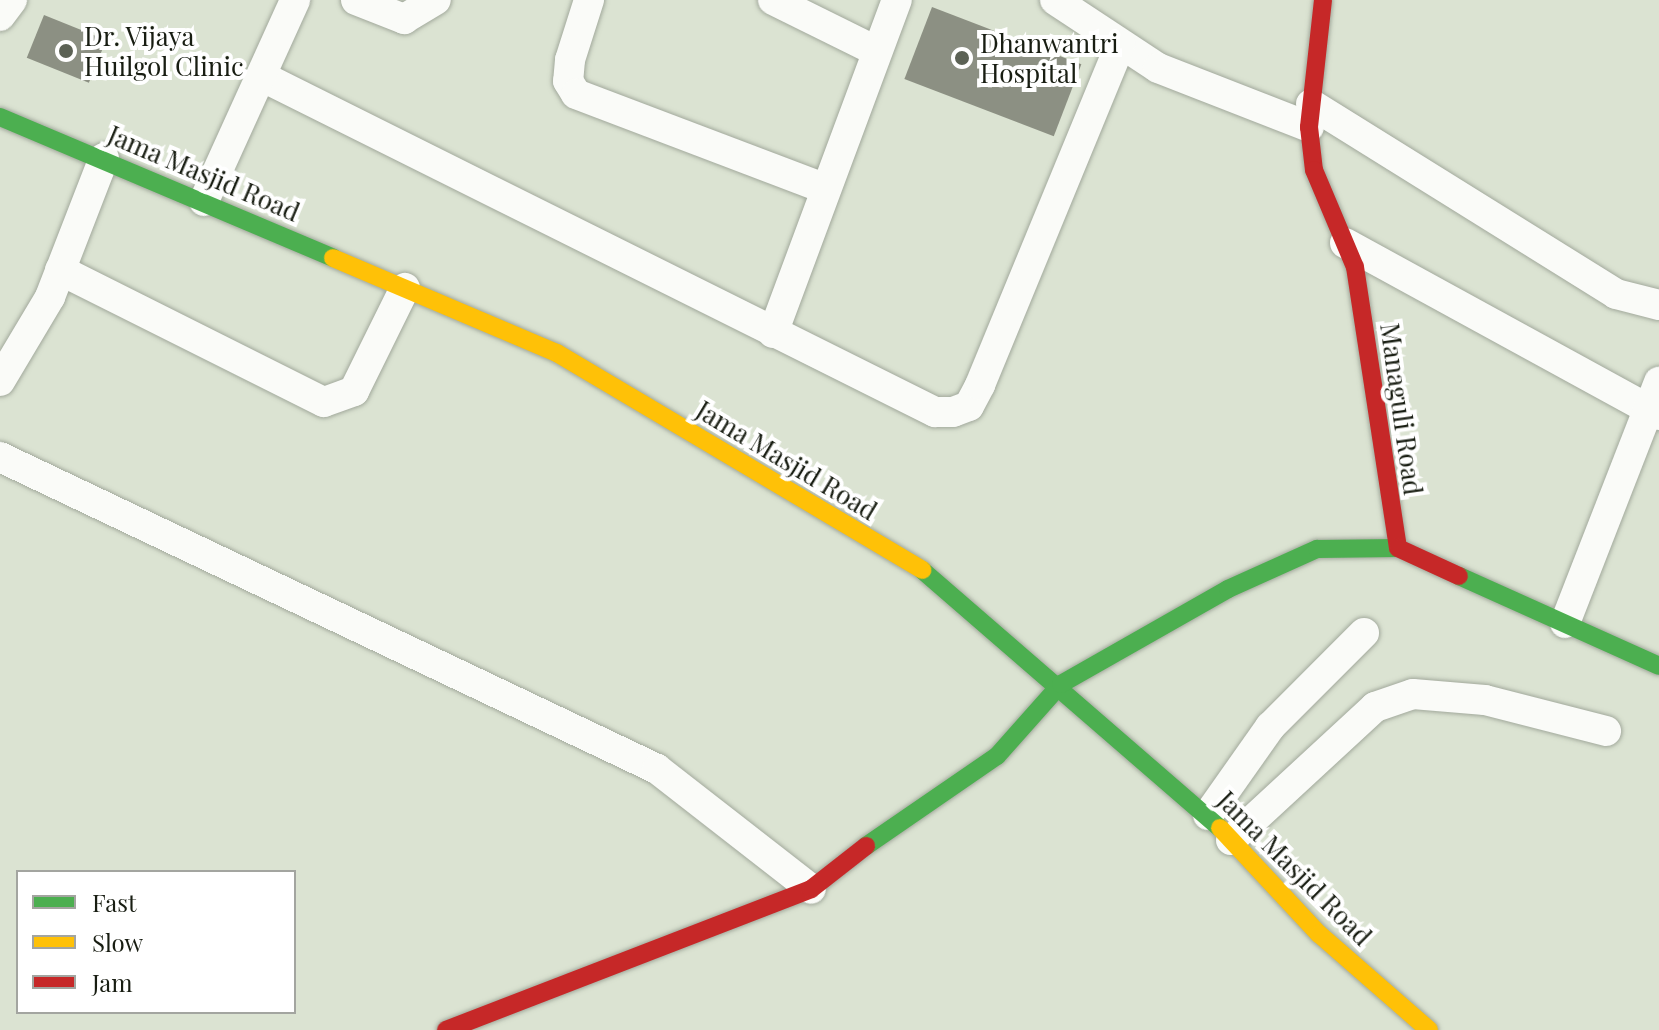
<!DOCTYPE html>
<html>
<head>
<meta charset="utf-8">
<style>
	body { margin:0 }
	#map { position:relative; width:1659px; height:1030px; overflow:hidden; background:#dbe3d2; font-family:"Playfair Display",serif }
	div>[style] { position:absolute }
	.building>* { inset:0; background:#8c9083; transform-origin:0 0 }
	.roads { filter:drop-shadow(0 0 2px #a2a99c) drop-shadow(0 0 2px #a2a99c) }
	.street>* { height:30px; margin:-15px; padding:0 15px; transform-origin:15px; border-radius:15px; background:#fafbf8 }
	.fast>* { height:18px; margin:-9px; padding:0 9px; transform-origin:9px; border-radius:9px; background:#4caf50 }
	.slow>* { height:18px; margin:-9px; padding:0 9px; transform-origin:9px; border-radius:9px; background:#ffc107 }
	.jam>* { height:18px; margin:-9px; padding:0 9px; transform-origin:9px; border-radius:9px; background:#c62828 }
	.dots>* { width:22px; height:22px; translate:-50% -50%; box-sizing:border-box; border:4px solid #fff; border-radius:50% }
	span { translate:-50% -50%; white-space:nowrap; text-align:center; line-height:1.15; -webkit-text-stroke:8px #fff; paint-order:stroke }
	.poi-label { font-size:26px; color:#181d12 }
	.left { translate:0 -50%; text-align:left }
	.street-label { font-size:26px; color:#181d12 }
	.legend { position:absolute; left:16px; top:870px; width:280px; height:144px; box-sizing:border-box; background:#fff; border:2px solid #a3a5a0; margin:0; padding:10px 14px; list-style:none; font-size:24px; color:#181d12 }
	.legend li { display:flex; align-items:center; gap:16px; height:40px }
	.legend b { width:40px; border:2px solid #a3a5a0 }
</style>
</head>
<body>
<div id="map">
	<div class="building">
		<i style="left:932px;top:7px;width:160px;height:77px;rotate:21deg"></i>
		<i style="left:44px;top:15px;width:67px;height:46px;rotate:22deg"></i>
	</div>
	<div class="roads">
		<div class="street">
			<i style="left:356px;top:0;width:52px;rotate:21.6deg"></i>
			<i style="left:404px;top:19px;width:37px;rotate:-31deg"></i>
			<i style="left:589px;top:0;width:63px;rotate:107.6deg"></i>
			<i style="left:570px;top:60px;width:21px;rotate:95deg"></i>
			<i style="left:568px;top:81px;width:15px;rotate:58deg"></i>
			<i style="left:576px;top:94px;width:267px;rotate:20.8deg"></i>
			<i style="left:773px;top:0;width:115px;rotate:26.3deg"></i>
			<i style="left:1055px;top:0;width:123px;rotate:33.4deg"></i>
			<i style="left:1158px;top:68px;width:162px;rotate:21.3deg"></i>
			<i style="left:0;top:16px;width:20px;rotate:-53deg"></i>
			<i style="left:265px;top:78px;width:749px;rotate:26.5deg"></i>
			<i style="left:935px;top:412px;width:18px"></i>
			<i style="left:953px;top:412px;width:17px;rotate:-21deg"></i>
			<i style="left:969px;top:406px;width:24px;rotate:-62deg"></i>
			<i style="left:980px;top:385px;width:368px;rotate:-67.6deg"></i>
			<i style="left:1311px;top:104px;width:359px;rotate:31.9deg"></i>
			<i style="left:1616px;top:294px;width:44px;rotate:14.3deg"></i>
			<i style="left:204px;top:201px;width:221px;rotate:-65.6deg"></i>
			<i style="left:1345px;top:243px;width:358px;rotate:28.7deg"></i>
			<i style="left:60px;top:270px;width:295px;rotate:26.6deg"></i>
			<i style="left:324px;top:402px;width:32px;rotate:-20deg"></i>
			<i style="left:354px;top:391px;width:115px;rotate:-63.7deg"></i>
			<i style="left:773px;top:333px;width:355px;rotate:-69.6deg"></i>
			<i style="left:0;top:381px;width:98px;rotate:-59.2deg"></i>
			<i style="left:50px;top:297px;width:149px;rotate:-68.8deg"></i>
			<i style="left:0;top:457px;width:727px;rotate:25.4deg"></i>
			<i style="left:657px;top:769px;width:195px;rotate:37.9deg"></i>
			<i style="left:1565px;top:623px;width:259px;rotate:-68.7deg"></i>
			<i style="left:1208px;top:815px;width:108px;rotate:-54.8deg"></i>
			<i style="left:1270px;top:727px;width:133px;rotate:-45deg"></i>
			<i style="left:1231px;top:840px;width:196px;rotate:-42.7deg"></i>
			<i style="left:1375px;top:707px;width:40px;rotate:-18.9deg"></i>
			<i style="left:1413px;top:694px;width:72px;rotate:4.8deg"></i>
			<i style="left:1485px;top:700px;width:125px;rotate:14.4deg"></i>
		</div>
		<div class="fast">
			<i style="left:0;top:117px;width:362px;rotate:22.9deg"></i>
			<i style="left:922px;top:570px;width:394px;rotate:40.9deg"></i>
			<i style="left:1459px;top:576px;width:219px;rotate:24.2deg"></i>
			<i style="left:866px;top:846px;width:159px;rotate:-34.5deg"></i>
			<i style="left:997px;top:756px;width:96px;rotate:-48.4deg"></i>
			<i style="left:1061px;top:684px;width:192px;rotate:-29.6deg"></i>
			<i style="left:1228px;top:589px;width:98px;rotate:-24.2deg"></i>
			<i style="left:1317px;top:549px;width:81px;rotate:-0.7deg"></i>
		</div>
		<div class="slow">
			<i style="left:333px;top:258px;width:243px;rotate:23deg"></i>
			<i style="left:557px;top:353px;width:425px;rotate:30.7deg"></i>
			<i style="left:1220px;top:828px;width:145px;rotate:47deg"></i>
			<i style="left:1319px;top:934px;width:146px;rotate:41.1deg"></i>
		</div>
		<div class="jam">
			<i style="left:1323px;top:0;width:128px;rotate:96.3deg"></i>
			<i style="left:1309px;top:127px;width:43px;rotate:83.4deg"></i>
			<i style="left:1314px;top:170px;width:105px;rotate:67.1deg"></i>
			<i style="left:1355px;top:267px;width:284px;rotate:81.3deg"></i>
			<i style="left:1398px;top:548px;width:67px;rotate:24.7deg"></i>
			<i style="left:446px;top:1030px;width:391px;rotate:-21.1deg"></i>
			<i style="left:811px;top:889px;width:70px;rotate:-38deg"></i>
		</div>
	</div>
	<div class="dots">
		<i style="left:66px;top:51px;background:#5c6255"></i>
		<i style="left:962px;top:58px;background:#5c6255"></i>
	</div>
	<div class="poi-label">
		<span class="left" style="left:84px;top:51px">Dr. Vijaya<br>Huilgol Clinic</span>
		<span class="left" style="left:980px;top:58px">Dhanwantri<br>Hospital</span>
	</div>
	<div class="street-label">
		<span style="left:204px;top:173px;rotate:23deg">Jama Masjid Road</span>
		<span style="left:1402px;top:409px;rotate:82deg">Managuli Road</span>
		<span style="left:787px;top:460px;rotate:31deg">Jama Masjid Road</span>
		<span style="left:1295px;top:868px;rotate:45deg">Jama Masjid Road</span>
	</div>
	<ul class="legend">
	<li><b style="height:10px;background:#4caf50"></b>Fast</li>
	<li><b style="height:10px;background:#ffc107"></b>Slow</li>
	<li><b style="height:10px;background:#c62828"></b>Jam</li>
	</ul>
</div>
</body>
</html>
